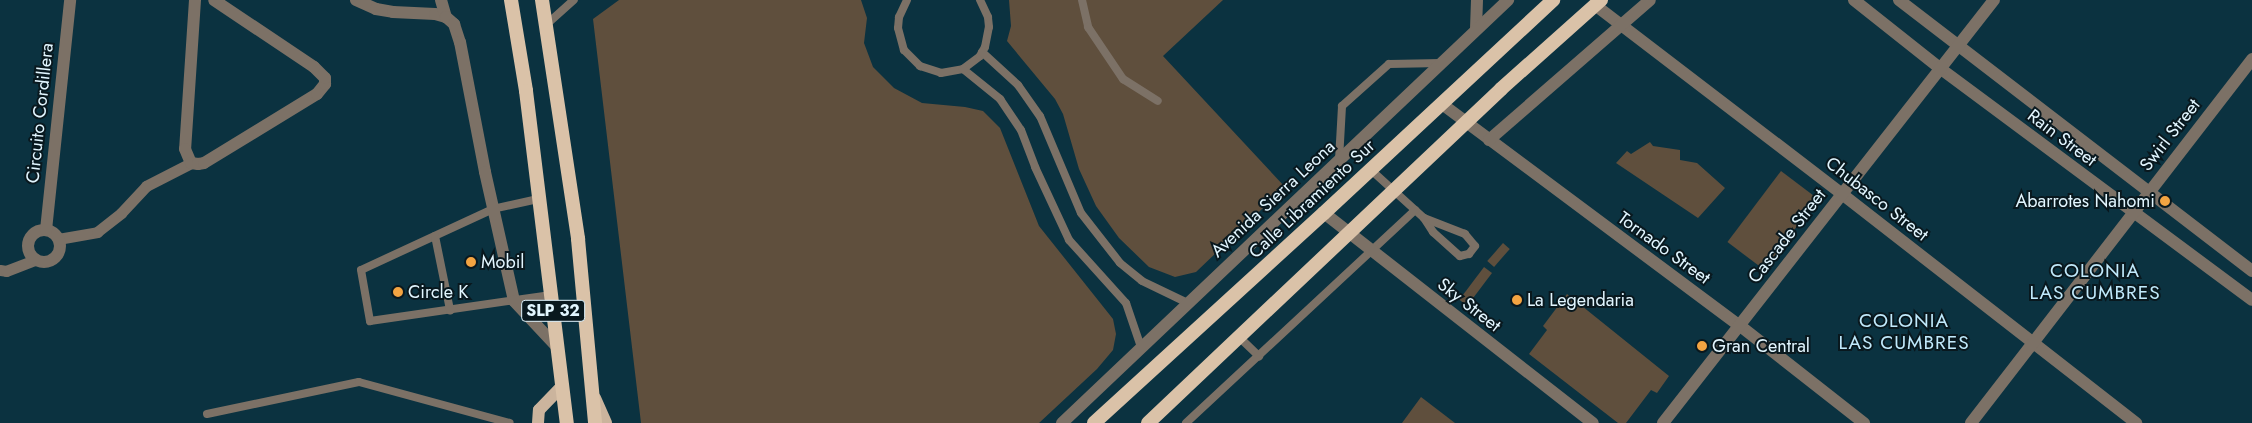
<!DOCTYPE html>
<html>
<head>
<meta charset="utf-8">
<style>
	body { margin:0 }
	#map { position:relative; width:2252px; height:423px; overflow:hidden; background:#0b3240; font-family:Jost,sans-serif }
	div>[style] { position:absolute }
	.green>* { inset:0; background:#5f4f3d; transform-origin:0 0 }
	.service>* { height:8px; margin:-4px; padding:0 4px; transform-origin:4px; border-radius:4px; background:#7c7166 }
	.pedestrian>* { height:11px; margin:-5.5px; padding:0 5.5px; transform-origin:5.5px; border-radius:5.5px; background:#7c7166 }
	.minor>* { height:12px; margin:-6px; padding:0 6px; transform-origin:6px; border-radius:6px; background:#7c7166 }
	.minor>.ring { margin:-6px; padding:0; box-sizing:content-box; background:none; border:12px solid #7c7166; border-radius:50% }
	.tertiary>* { height:12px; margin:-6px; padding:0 6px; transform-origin:6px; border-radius:6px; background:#7c7166 }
	.primary>* { height:12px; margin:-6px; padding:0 6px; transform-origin:6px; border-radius:6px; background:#cbb49d }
	.trunk>* { height:14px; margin:-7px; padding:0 7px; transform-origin:7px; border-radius:7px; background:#dac2a8 }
	.dots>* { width:14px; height:14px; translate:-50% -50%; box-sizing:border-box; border:2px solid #09181e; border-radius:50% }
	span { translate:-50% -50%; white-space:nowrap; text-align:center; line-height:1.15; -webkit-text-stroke:4px #09181e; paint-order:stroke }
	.shield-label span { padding:1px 4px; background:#09181e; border:1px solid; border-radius:4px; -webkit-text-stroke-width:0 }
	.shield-label { font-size:16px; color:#e2f6ff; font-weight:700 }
	.street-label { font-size:18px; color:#e2f6ff }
	.poi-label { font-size:18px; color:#e2f6ff }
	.right { translate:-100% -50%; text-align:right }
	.left { translate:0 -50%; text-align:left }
	.neighbourhood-label { font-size:19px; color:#c1eafc; letter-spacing:1px }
</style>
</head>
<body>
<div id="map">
	<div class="green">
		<i style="clip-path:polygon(619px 0,861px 0,867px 18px,864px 43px,873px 67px,894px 88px,922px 103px,965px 107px,983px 111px,1000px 128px,1039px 226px,1113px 319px,1116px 334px,1113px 350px,1097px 369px,1039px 423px,641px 423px,593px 19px)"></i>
		<i style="clip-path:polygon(1009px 0,1223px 0,1163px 56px,1285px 187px,1196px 272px,1175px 277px,1149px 267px,1119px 238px,1096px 206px,1079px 169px,1063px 114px,1055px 99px,1007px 41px,1011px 26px)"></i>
		<i style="clip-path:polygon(1650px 142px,1653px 146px,1680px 150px,1680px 160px,1697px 163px,1725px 188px,1698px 218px,1616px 163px,1627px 151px,1631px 154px)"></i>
		<i style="left:1781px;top:171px;width:46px;height:89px;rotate:37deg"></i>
		<i style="left:1503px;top:243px;width:9px;height:24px;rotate:41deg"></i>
		<i style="left:1484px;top:267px;width:10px;height:41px;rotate:37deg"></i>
		<i style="clip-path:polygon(1567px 294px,1669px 376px,1657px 393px,1651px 390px,1626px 423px,1618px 423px,1529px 354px,1547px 330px,1543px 326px)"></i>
		<i style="clip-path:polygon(1421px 397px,1455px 423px,1402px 423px)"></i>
	</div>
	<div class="service">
		<i style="left:907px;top:0;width:19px;rotate:115deg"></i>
		<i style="left:899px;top:17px;width:11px;rotate:95deg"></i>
		<i style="left:898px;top:28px;width:23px;rotate:75deg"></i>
		<i style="left:904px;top:50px;width:23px;rotate:45deg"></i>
		<i style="left:920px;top:66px;width:22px;rotate:18deg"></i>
		<i style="left:941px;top:73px;width:22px;rotate:-10deg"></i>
		<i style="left:963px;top:69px;width:21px;rotate:-37deg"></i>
		<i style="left:980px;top:56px;width:10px;rotate:-61deg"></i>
		<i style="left:985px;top:47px;width:20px;rotate:-79deg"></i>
		<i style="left:989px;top:27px;width:10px;rotate:-96deg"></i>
		<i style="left:988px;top:17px;width:19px;rotate:-115deg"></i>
		<i style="left:1082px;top:0;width:28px;rotate:77deg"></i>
		<i style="left:1088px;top:27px;width:63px;rotate:56.1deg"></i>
		<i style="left:1123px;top:79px;width:41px;rotate:32.2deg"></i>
		<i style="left:547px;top:24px;width:36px;rotate:-42deg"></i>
		<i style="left:982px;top:52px;width:49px;rotate:42.5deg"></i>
		<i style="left:1018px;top:85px;width:38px;rotate:55deg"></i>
		<i style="left:1040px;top:116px;width:105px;rotate:67.1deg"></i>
		<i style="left:1081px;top:213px;width:63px;rotate:52deg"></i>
		<i style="left:1120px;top:263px;width:28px;rotate:39deg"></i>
		<i style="left:1142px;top:281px;width:51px;rotate:25.6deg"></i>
		<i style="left:963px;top:69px;width:48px;rotate:39deg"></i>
		<i style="left:1000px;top:99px;width:37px;rotate:56deg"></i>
		<i style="left:1021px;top:130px;width:40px;rotate:69deg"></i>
		<i style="left:1035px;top:167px;width:81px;rotate:65deg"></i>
		<i style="left:1069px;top:240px;width:85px;rotate:47.9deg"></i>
		<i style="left:1126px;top:303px;width:46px;rotate:71.2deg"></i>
		<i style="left:1339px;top:160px;width:54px;rotate:-86.8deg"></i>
		<i style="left:1342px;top:106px;width:63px;rotate:-41.8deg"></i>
		<i style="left:1389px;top:64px;width:52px;rotate:-1.1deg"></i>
		<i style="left:1371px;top:170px;width:72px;rotate:42.2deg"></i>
		<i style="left:1424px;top:218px;width:17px;rotate:57deg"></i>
		<i style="left:1433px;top:232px;width:36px;rotate:42deg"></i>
		<i style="left:1460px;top:256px;width:9px;rotate:-13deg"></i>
		<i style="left:1469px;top:254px;width:10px;rotate:-53deg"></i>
		<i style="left:1475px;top:246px;width:16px;rotate:-130deg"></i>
		<i style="left:1465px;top:234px;width:44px;rotate:-158.7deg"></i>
		<i style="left:538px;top:199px;width:46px;rotate:167.5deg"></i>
		<i style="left:493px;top:209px;width:145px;rotate:155.2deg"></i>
		<i style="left:361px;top:270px;width:52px;rotate:80deg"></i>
		<i style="left:370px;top:321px;width:183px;rotate:-8.2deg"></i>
		<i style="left:435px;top:236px;width:76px;rotate:78.5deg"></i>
		<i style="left:1239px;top:337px;width:28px;rotate:44deg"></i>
		<i style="left:207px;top:414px;width:155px;rotate:-11.9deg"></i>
		<i style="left:359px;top:382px;width:156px;rotate:15.2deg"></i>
		<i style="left:1186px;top:423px;width:313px;rotate:-42.9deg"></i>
	</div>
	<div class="pedestrian">
		<i style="left:58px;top:239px;width:40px;rotate:-10deg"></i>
		<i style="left:97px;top:232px;width:31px;rotate:-38deg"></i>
		<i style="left:121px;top:213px;width:37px;rotate:-47deg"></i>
		<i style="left:146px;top:186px;width:51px;rotate:-27.1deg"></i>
		<i style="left:0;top:270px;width:6px;rotate:9deg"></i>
		<i style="left:6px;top:271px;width:31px;rotate:-21deg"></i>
	</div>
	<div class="minor">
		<i style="left:195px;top:0;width:149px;rotate:93.8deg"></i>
		<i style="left:185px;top:149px;width:15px;rotate:67deg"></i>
		<i style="left:191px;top:163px;width:7px;rotate:8deg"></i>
		<i style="left:198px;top:164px;width:6px;rotate:-9deg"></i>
		<i style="left:204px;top:163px;width:132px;rotate:-31.4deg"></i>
		<i style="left:317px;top:94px;width:13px;rotate:-51deg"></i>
		<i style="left:325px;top:84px;width:6px;rotate:-90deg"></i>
		<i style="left:325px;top:78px;width:16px;rotate:-135deg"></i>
		<i style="left:314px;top:67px;width:120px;rotate:-146.2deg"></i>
		<i style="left:356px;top:0;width:22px;rotate:24deg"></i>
		<i style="left:376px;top:9px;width:17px;rotate:10deg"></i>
		<i style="left:393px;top:12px;width:42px;rotate:2.7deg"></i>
		<i style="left:435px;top:14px;width:11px;rotate:15deg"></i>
		<i style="left:441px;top:0;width:18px;rotate:74deg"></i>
		<i style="left:446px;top:17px;width:11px;rotate:41deg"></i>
		<i style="left:454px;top:24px;width:19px;rotate:72deg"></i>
		<i style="left:460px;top:42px;width:132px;rotate:79.1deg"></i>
		<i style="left:485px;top:172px;width:132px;rotate:77.3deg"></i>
		<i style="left:514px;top:301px;width:63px;rotate:46.9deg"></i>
		<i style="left:1854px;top:0;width:111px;rotate:38.4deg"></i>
		<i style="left:1941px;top:69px;width:387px;rotate:36.6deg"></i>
		<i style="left:1899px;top:0;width:445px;rotate:37.5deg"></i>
		<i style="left:1595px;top:5px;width:311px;rotate:37.4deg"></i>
		<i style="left:1842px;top:194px;width:373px;rotate:37.9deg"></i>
		<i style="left:1476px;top:29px;width:29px;rotate:-88deg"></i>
		<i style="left:1442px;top:104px;width:370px;rotate:36.7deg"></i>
		<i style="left:1739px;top:325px;width:159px;rotate:38.1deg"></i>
		<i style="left:1489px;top:140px;width:213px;rotate:-41deg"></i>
		<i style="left:1324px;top:213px;width:341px;rotate:38deg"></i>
		<i class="ring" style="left:28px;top:230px;width:20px;height:20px"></i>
		<i style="left:46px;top:230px;width:231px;rotate:-84deg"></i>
		<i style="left:1663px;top:423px;width:537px;rotate:-51.96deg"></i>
		<i style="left:1971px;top:423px;width:460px;rotate:-52.3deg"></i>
	</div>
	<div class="tertiary">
		<i style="left:1062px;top:423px;width:615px;rotate:-43.48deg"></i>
	</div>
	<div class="primary">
		<i style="left:595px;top:398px;width:27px;rotate:66deg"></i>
		<i style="left:538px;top:423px;width:13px;rotate:-86deg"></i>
		<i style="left:539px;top:410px;width:33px;rotate:-46deg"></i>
	</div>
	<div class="trunk">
		<i style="left:511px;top:0;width:92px;rotate:80.6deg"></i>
		<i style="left:526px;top:91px;width:335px;rotate:83deg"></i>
		<i style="left:542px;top:0;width:242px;rotate:81.4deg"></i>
		<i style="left:578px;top:239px;width:185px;rotate:84.7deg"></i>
		<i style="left:1094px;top:423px;width:311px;rotate:-42.4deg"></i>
		<i style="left:1324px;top:213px;width:313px;rotate:-42.9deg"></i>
		<i style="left:1148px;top:423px;width:486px;rotate:-43.4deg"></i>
		<i style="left:1501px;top:89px;width:134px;rotate:-41.7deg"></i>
	</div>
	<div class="dots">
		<i style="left:2165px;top:201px;background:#f3a442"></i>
		<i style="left:471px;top:262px;background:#f3a442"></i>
		<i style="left:398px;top:292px;background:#f3a442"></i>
		<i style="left:1517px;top:300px;background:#f3a442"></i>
		<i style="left:1702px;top:346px;background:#f3a442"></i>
	</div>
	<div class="shield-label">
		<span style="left:553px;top:311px">SLP 32</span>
	</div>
	<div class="street-label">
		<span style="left:40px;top:113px;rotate:-84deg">Circuito Cordillera</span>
		<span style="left:2170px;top:135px;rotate:-52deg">Swirl Street</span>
		<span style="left:2062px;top:138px;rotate:37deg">Rain Street</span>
		<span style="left:1273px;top:199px;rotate:-43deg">Avenida Sierra Leona</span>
		<span style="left:1312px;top:199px;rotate:-43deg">Calle Libramiento Sur</span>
		<span style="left:1877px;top:199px;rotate:38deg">Chubasco Street</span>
		<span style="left:1787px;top:236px;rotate:-52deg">Cascade Street</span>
		<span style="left:1664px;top:248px;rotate:36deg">Tornado Street</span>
		<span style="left:1469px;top:305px;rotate:38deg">Sky Street</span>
	</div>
	<div class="poi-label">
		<span class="right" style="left:2155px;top:201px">Abarrotes Nahomi</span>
		<span class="left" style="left:481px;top:262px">Mobil</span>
		<span class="left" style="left:408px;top:292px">Circle K</span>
		<span class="left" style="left:1527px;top:300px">La Legendaria</span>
		<span class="left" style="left:1712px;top:346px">Gran Central</span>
	</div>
	<div class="neighbourhood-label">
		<span style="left:2095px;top:282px">COLONIA<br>LAS CUMBRES</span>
		<span style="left:1904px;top:332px">COLONIA<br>LAS CUMBRES</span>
	</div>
</div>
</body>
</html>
